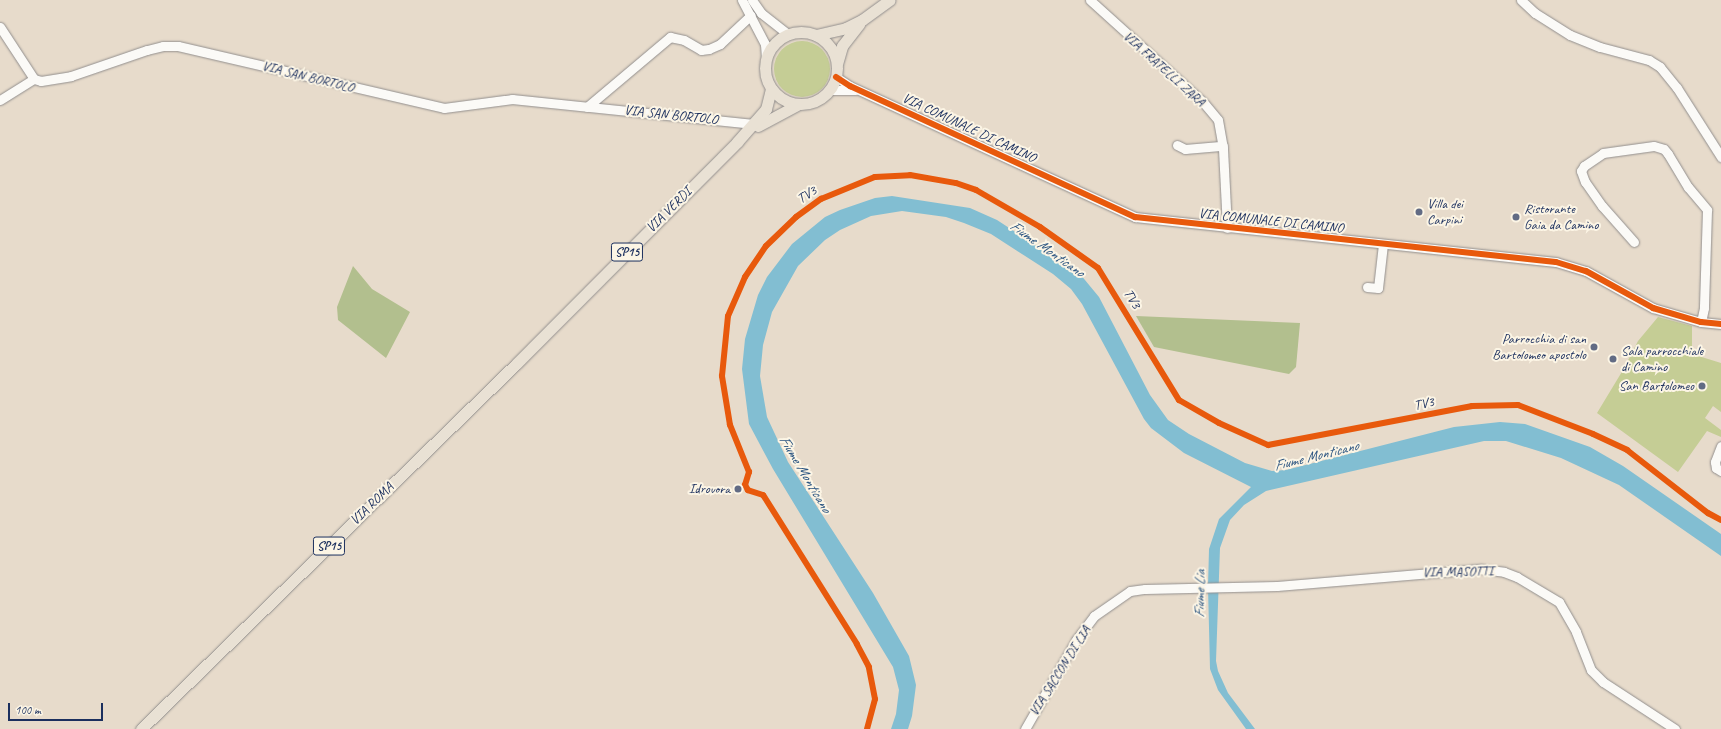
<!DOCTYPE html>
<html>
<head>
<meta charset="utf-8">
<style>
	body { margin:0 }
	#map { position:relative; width:1721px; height:729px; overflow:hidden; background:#e7dbcb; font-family:Caveat,sans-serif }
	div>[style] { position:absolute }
	.green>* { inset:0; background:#c5cd95 }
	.round { border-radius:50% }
	.forest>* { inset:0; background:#b2bf8e }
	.water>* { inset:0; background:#82bed2 }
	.roads { filter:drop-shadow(0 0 1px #928f8e) drop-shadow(0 0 1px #928f8e) }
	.minor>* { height:9px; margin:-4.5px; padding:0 4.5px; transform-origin:4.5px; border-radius:4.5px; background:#fbfaf7 }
	.major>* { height:11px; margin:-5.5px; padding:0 5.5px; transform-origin:5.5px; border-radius:5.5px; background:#e9e1d4 }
	.major>.ring { margin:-5.5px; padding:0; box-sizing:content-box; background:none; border:11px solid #e9e1d4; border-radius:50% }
	.cycleway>* { height:6px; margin:-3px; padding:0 3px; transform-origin:3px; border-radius:3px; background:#e8590c }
	.dots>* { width:11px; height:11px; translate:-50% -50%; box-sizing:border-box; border:2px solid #fcf5e5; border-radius:50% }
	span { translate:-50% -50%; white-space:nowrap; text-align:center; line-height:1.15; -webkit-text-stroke:4px #fcf5e5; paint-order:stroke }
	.shield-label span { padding:1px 3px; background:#fcf5e5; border:1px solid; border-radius:3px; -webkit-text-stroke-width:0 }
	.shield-label { font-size:13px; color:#1b2f5e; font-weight:700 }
	.street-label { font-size:14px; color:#1b2f5e }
	.poi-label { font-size:14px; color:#1b2f5e }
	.left { translate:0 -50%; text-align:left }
	.right { translate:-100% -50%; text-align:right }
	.water-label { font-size:15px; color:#2d5682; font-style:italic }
	.scale { position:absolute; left:8px; top:703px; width:95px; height:18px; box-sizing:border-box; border:2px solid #1b2f5e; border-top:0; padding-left:5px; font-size:12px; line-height:14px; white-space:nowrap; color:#1b2f5e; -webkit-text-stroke:3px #fcf5e5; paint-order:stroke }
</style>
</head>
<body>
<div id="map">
	<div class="green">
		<i class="round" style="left:774px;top:41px;width:56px;height:56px"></i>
		<i style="clip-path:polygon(1658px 317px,1692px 326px,1692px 354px,1721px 363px,1721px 412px,1713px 406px,1705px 418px,1721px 430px,1721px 437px,1707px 431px,1678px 472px,1597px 413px,1623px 370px,1638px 341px)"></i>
	</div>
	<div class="forest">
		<i style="clip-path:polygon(353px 266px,372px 289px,410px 312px,386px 358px,338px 320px,337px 307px)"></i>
		<i style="clip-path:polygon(1136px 316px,1300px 323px,1296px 367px,1289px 374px,1154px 347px)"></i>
	</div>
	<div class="water">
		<i style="clip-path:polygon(892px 196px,970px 208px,997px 220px,1080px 274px,1099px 297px,1150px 395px,1168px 420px,1189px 434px,1245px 463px,1272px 471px,1286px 470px,1454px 427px,1500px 422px,1525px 424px,1590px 447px,1623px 466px,1721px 534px,1721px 556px,1619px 485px,1561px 458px,1506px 441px,1484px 441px,1266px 491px,1244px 505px,1230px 520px,1220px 548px,1216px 661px,1218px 671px,1228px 693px,1255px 729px,1246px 729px,1218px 690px,1210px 669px,1208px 587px,1209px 549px,1219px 519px,1251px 487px,1184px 453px,1151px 428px,1144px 419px,1082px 304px,1071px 289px,1053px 274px,991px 234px,964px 223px,946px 217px,902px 211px,871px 216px,840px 230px,825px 240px,798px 266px,772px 312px,763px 345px,760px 376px,767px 417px,788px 462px,873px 593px,909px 656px,916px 685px,912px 716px,908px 729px,891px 729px,896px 714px,899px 690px,893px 667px,773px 469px,749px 424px,742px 369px,745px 339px,758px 295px,767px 277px,792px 244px,825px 217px,840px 210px,875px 198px)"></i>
	</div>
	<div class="roads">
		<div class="minor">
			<i style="left:742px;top:0;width:50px;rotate:62.4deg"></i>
			<i style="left:765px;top:44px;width:14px;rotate:86deg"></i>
			<i style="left:752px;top:0;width:16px;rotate:55deg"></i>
			<i style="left:761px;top:13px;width:34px;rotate:38deg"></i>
			<i style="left:1090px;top:0;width:152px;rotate:42.1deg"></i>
			<i style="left:1203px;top:102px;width:23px;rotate:50deg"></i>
			<i style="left:1218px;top:120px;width:29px;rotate:80deg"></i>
			<i style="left:1223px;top:149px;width:79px;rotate:87.1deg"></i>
			<i style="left:1521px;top:0;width:19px;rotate:43deg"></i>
			<i style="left:1535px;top:13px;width:41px;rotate:32.2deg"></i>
			<i style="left:1570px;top:35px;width:32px;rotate:22deg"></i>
			<i style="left:1600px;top:47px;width:51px;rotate:14.9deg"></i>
			<i style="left:1649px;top:60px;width:13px;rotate:32deg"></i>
			<i style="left:1660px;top:67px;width:27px;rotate:51deg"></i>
			<i style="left:1677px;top:88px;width:82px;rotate:57.5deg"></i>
			<i style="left:0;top:27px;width:62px;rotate:56.8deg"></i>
			<i style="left:836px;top:77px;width:17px;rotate:33deg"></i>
			<i style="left:850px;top:86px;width:314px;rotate:24.7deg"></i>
			<i style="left:1135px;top:217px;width:423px;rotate:6.1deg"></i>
			<i style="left:1556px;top:262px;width:31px;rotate:17deg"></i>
			<i style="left:1586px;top:271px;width:77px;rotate:28.9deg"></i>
			<i style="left:1653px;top:308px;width:50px;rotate:16.3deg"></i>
			<i style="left:1701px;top:322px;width:20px;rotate:6deg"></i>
			<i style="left:34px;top:79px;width:7px;rotate:16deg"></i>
			<i style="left:41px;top:81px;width:30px;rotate:-9deg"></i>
			<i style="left:71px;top:76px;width:80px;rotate:-18.9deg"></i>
			<i style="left:147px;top:50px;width:16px;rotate:-14deg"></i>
			<i style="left:163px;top:46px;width:15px"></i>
			<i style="left:178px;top:46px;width:273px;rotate:13.1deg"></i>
			<i style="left:444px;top:108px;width:69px;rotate:-7.5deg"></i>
			<i style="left:512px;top:99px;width:243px;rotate:5.9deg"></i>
			<i style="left:830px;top:90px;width:25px"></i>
			<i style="left:0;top:100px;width:40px;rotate:-32deg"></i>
			<i style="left:587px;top:107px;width:109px;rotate:-40.1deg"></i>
			<i style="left:670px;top:37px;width:14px;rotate:12deg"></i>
			<i style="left:684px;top:40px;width:20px;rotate:30deg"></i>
			<i style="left:701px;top:50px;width:8px;rotate:-7deg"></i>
			<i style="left:709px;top:49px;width:12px;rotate:-24deg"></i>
			<i style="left:720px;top:44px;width:42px;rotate:-43.1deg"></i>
			<i style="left:1177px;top:145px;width:9px;rotate:27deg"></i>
			<i style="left:1185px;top:149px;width:38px;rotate:-5deg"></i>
			<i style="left:1634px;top:242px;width:48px;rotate:-131.6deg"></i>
			<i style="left:1602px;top:206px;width:29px;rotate:-125deg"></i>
			<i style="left:1585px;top:182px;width:12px;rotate:-110deg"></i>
			<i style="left:1581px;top:171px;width:6px;rotate:-59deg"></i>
			<i style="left:1584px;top:166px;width:23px;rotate:-34deg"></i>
			<i style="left:1603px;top:153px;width:51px;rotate:-7.8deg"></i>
			<i style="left:1654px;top:146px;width:10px;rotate:17deg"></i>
			<i style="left:1664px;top:149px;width:6px;rotate:51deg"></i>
			<i style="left:1668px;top:154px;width:39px;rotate:59deg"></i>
			<i style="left:1688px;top:187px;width:30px;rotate:50deg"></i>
			<i style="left:1707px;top:210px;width:98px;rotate:91.8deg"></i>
			<i style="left:1704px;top:308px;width:14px;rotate:102deg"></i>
			<i style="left:1367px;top:287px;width:11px;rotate:5deg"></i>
			<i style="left:1378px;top:288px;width:44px;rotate:-83.5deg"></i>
			<i style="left:1721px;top:446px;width:17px;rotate:111deg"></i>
			<i style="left:1715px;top:462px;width:6px;rotate:81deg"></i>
			<i style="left:1716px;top:468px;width:6px;rotate:31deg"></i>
			<i style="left:1025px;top:729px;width:103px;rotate:-60.2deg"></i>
			<i style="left:1076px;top:640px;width:30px;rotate:-53deg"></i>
			<i style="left:1094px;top:616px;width:44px;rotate:-34.8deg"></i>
			<i style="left:1130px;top:591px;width:15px;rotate:-8deg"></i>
			<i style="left:1145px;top:589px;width:132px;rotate:-1.3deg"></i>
			<i style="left:1277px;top:586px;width:205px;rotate:-4.8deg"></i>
			<i style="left:1481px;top:569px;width:23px;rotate:7deg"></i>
			<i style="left:1504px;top:572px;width:14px;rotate:21deg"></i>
			<i style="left:1517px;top:577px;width:49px;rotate:30.8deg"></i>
			<i style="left:1559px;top:602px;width:34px;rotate:60deg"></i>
			<i style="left:1576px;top:632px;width:41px;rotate:68.5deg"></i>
			<i style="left:1591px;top:670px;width:17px;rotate:45deg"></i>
			<i style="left:1603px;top:682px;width:86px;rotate:33.1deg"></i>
		</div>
		<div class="major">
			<i class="ring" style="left:765px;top:32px;width:61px;height:61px"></i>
			<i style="left:816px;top:35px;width:31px;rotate:-13deg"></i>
			<i style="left:846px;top:28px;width:18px;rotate:-27deg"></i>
			<i style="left:862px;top:20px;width:34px;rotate:-36deg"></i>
			<i style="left:837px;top:64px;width:19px;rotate:-74deg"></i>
			<i style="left:842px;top:46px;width:28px;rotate:-52deg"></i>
			<i style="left:758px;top:126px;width:44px;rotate:-28.3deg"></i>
			<i style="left:141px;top:729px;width:525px;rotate:-44.23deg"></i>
			<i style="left:517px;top:363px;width:312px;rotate:-45.1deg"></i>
			<i style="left:737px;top:142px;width:44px;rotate:-48.7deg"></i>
			<i style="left:766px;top:109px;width:21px;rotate:-76deg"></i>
		</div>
	</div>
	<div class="cycleway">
		<i style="left:836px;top:77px;width:17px;rotate:33deg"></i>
		<i style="left:850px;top:86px;width:314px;rotate:24.7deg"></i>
		<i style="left:1135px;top:217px;width:423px;rotate:6.1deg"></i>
		<i style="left:1556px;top:262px;width:31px;rotate:17deg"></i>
		<i style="left:1586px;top:271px;width:77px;rotate:28.9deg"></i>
		<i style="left:1653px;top:308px;width:50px;rotate:16.3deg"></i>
		<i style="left:1701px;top:322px;width:20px;rotate:6deg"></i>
		<i style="left:867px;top:729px;width:31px;rotate:-75deg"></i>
		<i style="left:875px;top:699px;width:33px;rotate:-101deg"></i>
		<i style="left:869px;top:667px;width:26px;rotate:-118deg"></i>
		<i style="left:857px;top:644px;width:176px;rotate:-122.2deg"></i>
		<i style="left:763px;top:495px;width:16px;rotate:-162deg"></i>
		<i style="left:748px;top:490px;width:6px;rotate:-121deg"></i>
		<i style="left:745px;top:485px;width:14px;rotate:-73deg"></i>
		<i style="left:749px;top:472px;width:51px;rotate:-112deg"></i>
		<i style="left:730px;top:425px;width:50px;rotate:-99.3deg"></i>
		<i style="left:722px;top:376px;width:60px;rotate:-84.3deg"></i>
		<i style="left:728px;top:316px;width:43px;rotate:-66.4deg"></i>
		<i style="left:745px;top:277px;width:37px;rotate:-56deg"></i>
		<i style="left:766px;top:246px;width:42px;rotate:-44deg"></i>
		<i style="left:796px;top:217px;width:31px;rotate:-36deg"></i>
		<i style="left:821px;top:199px;width:58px;rotate:-22.2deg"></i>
		<i style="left:875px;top:177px;width:35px;rotate:-3deg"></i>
		<i style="left:910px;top:175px;width:47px;rotate:9.9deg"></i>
		<i style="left:956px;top:183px;width:21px;rotate:19deg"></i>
		<i style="left:976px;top:190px;width:74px;rotate:30deg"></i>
		<i style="left:1040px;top:227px;width:71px;rotate:35.3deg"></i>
		<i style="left:1098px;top:268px;width:155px;rotate:58.5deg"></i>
		<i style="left:1179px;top:400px;width:46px;rotate:29.9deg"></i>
		<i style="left:1219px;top:423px;width:54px;rotate:24.2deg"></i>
		<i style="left:1268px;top:445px;width:208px;rotate:-10.8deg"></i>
		<i style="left:1472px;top:406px;width:46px;rotate:-1.2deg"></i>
		<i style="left:1518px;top:405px;width:80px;rotate:21.1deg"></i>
		<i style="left:1593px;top:434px;width:38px;rotate:25deg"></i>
		<i style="left:1627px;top:450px;width:103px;rotate:37.9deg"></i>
		<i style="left:1708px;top:513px;width:15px;rotate:28deg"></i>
	</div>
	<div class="dots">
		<i style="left:1419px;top:212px;background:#626b84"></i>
		<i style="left:1516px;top:217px;background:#626b84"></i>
		<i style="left:1594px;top:347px;background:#626b84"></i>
		<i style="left:1613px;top:359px;background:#626b84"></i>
		<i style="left:1702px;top:386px;background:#626b84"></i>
		<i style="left:738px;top:489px;background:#626b84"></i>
	</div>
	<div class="shield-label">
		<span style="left:627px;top:252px">SP15</span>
		<span style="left:329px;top:546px">SP15</span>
	</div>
	<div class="street-label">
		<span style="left:1164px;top:69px;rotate:42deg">VIA FRATELLI ZARA</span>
		<span style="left:308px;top:77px;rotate:14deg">VIA SAN BORTOLO</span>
		<span style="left:671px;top:115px;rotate:6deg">VIA SAN BORTOLO</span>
		<span style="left:969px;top:128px;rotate:25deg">VIA COMUNALE DI CAMINO</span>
		<span style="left:807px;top:195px;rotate:-33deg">TV3</span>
		<span style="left:669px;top:210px;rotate:-45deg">VIA VERDI</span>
		<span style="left:1271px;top:221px;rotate:6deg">VIA COMUNALE DI CAMINO</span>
		<span style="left:1132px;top:299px;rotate:59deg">TV3</span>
		<span style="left:1424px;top:404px;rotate:-12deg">TV3</span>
		<span style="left:372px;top:504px;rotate:-44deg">VIA ROMA</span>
		<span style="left:1458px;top:572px;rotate:-1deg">VIA MASOTTI</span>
		<span style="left:1060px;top:671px;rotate:-58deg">VIA SACCON DI LIA</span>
	</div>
	<div class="poi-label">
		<span class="left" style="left:1427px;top:212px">Villa dei<br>Carpini</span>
		<span class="left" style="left:1524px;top:217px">Ristorante<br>Gaia da Camino</span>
		<span class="right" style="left:1586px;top:347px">Parrocchia di san<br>Bartolomeo apostolo</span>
		<span class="left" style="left:1621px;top:359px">Sala parrocchiale<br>di Camino</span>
		<span class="right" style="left:1694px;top:386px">San Bartolomeo</span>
		<span class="right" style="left:730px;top:489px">Idrovora</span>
	</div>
	<div class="water-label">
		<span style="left:1047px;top:249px;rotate:35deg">Fiume Monticano</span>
		<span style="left:1316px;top:456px;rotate:-14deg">Fiume Monticano</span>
		<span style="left:805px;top:474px;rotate:59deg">Fiume Monticano</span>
		<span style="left:1200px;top:594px;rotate:-89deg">Fiume Lia</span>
	</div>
	<div class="scale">100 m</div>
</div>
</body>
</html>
